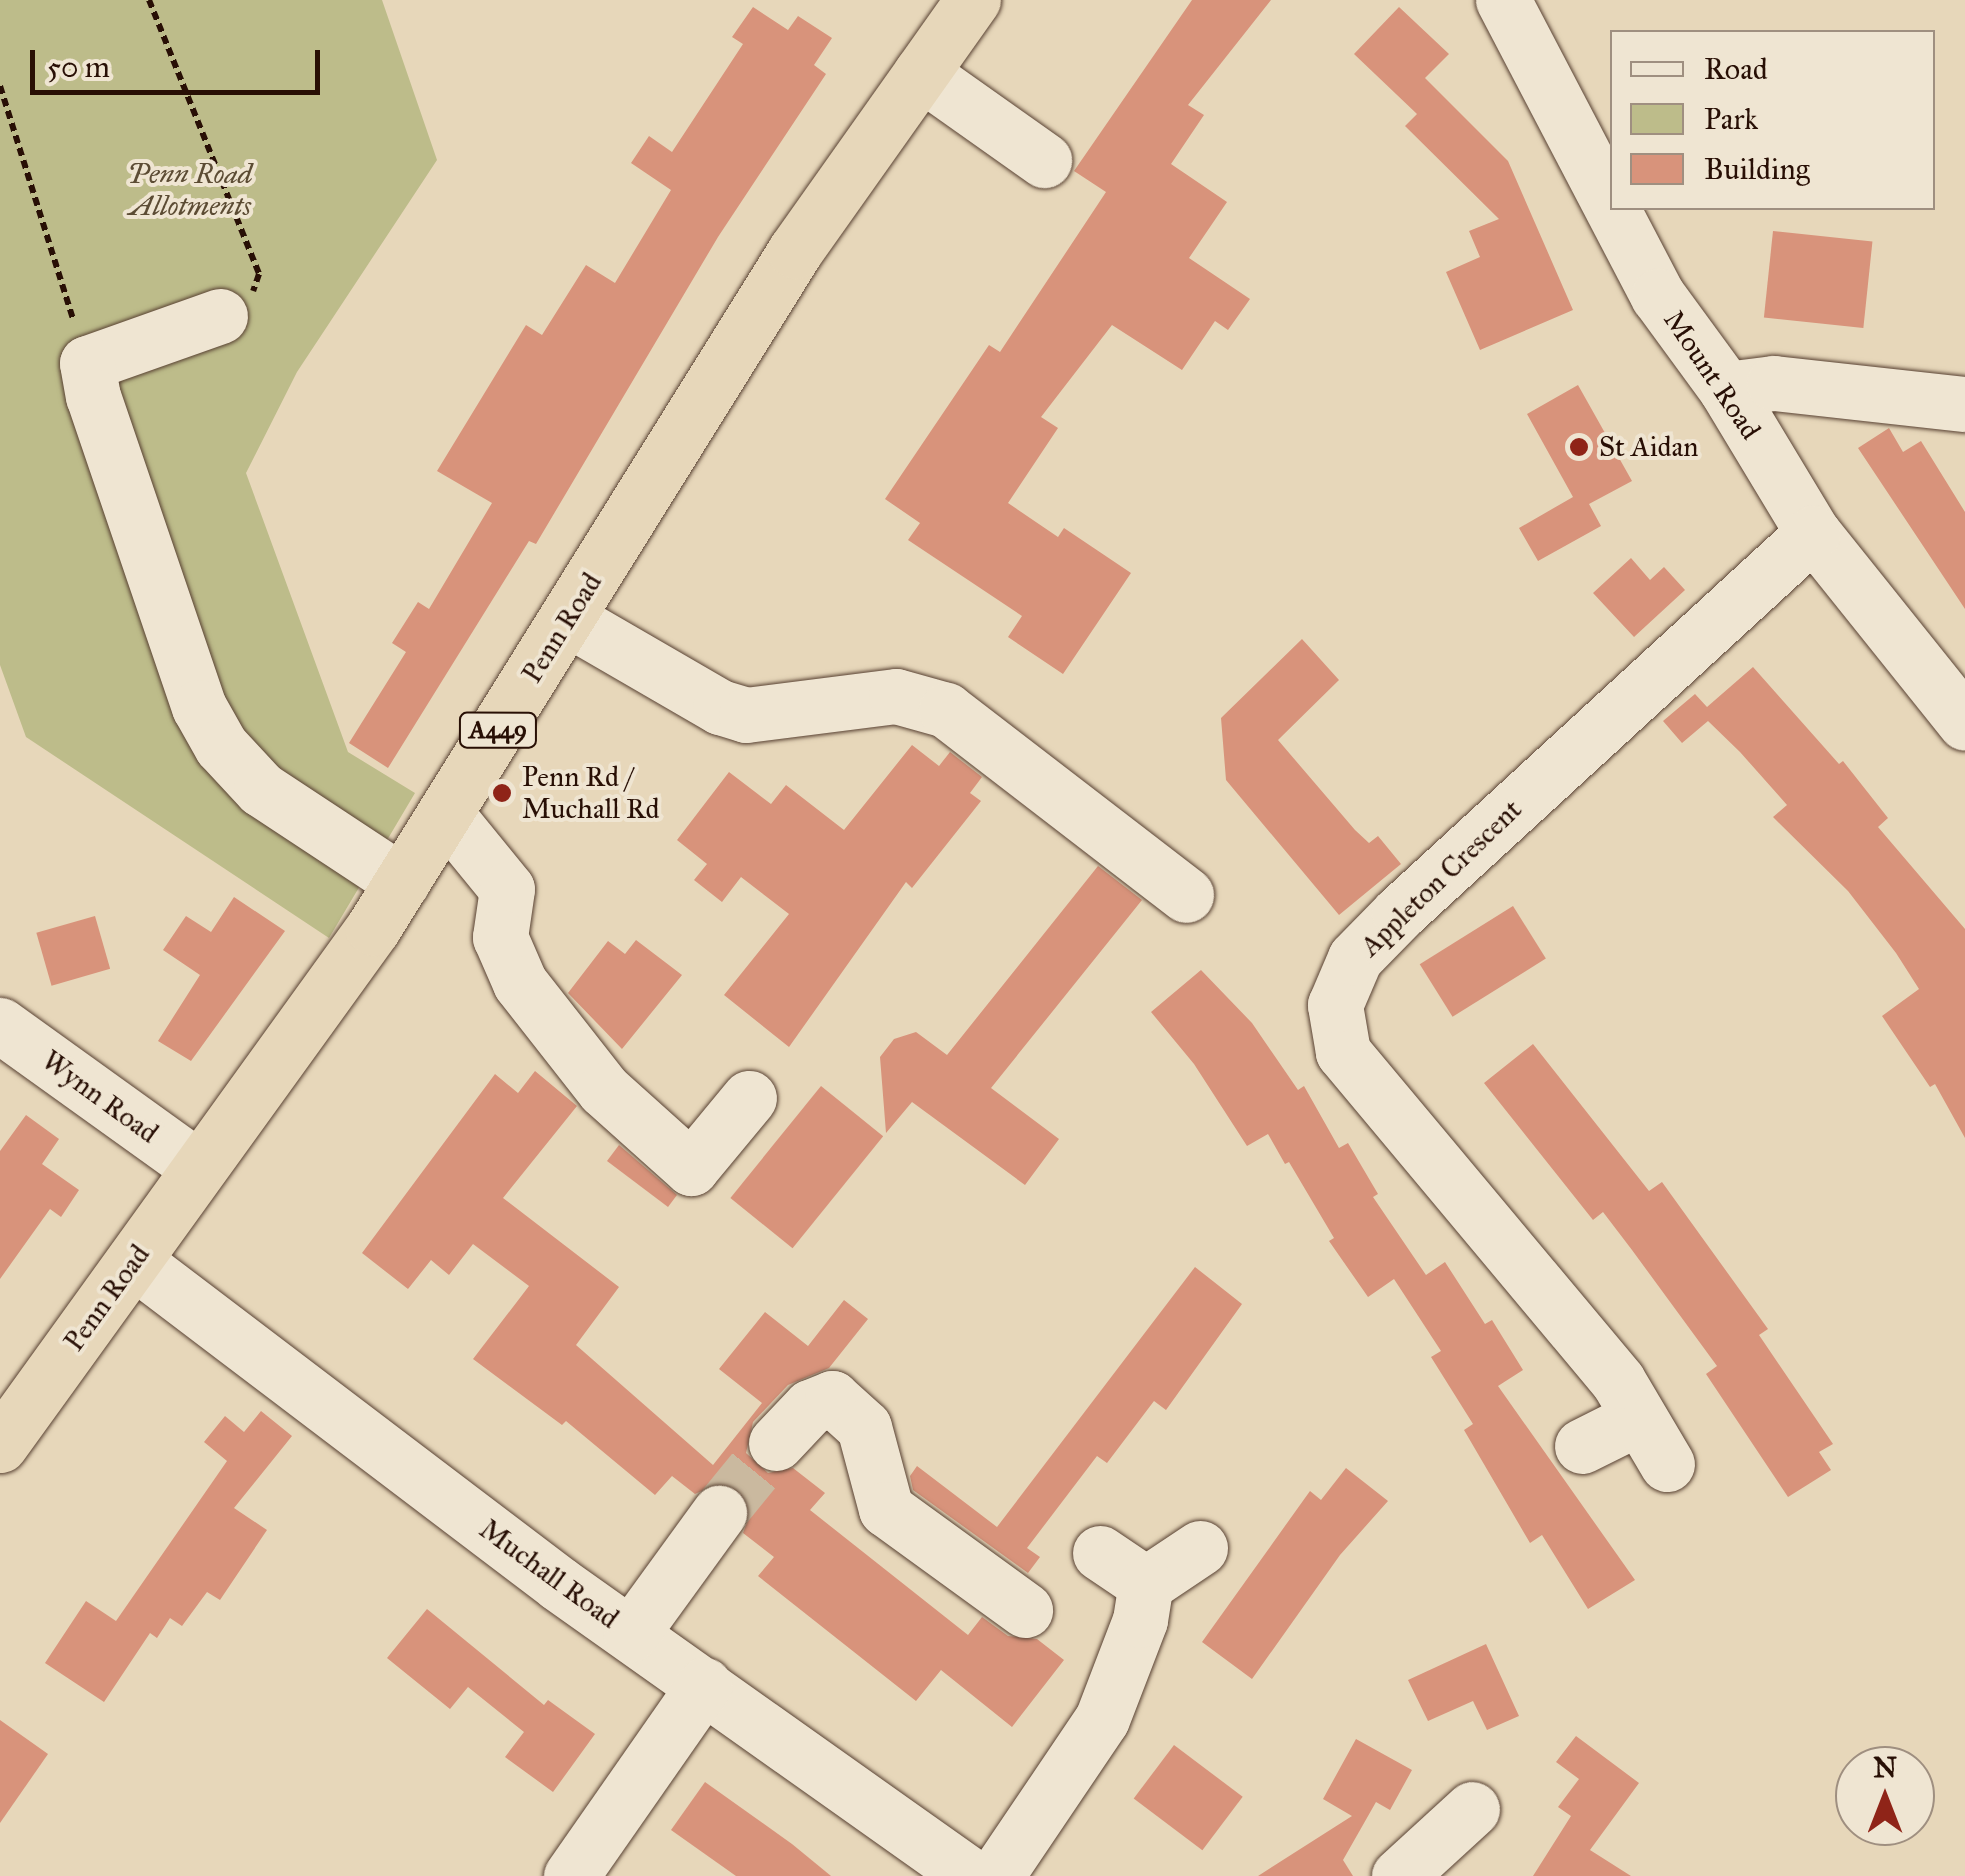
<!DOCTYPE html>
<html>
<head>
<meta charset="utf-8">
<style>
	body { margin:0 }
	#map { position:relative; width:1965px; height:1876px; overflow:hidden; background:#e7d7ba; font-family:"IM FELL Great Primer",serif }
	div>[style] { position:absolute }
	.green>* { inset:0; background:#bdbc8a }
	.building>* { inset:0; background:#d8937b; transform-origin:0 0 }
	.minor-tunnel>* { height:55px; margin-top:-27.5px; transform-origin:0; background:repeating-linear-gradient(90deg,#cab99f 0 55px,transparent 0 83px) }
	.path>* { height:6px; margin-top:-3px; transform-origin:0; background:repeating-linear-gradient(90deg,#280f05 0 8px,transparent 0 13px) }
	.roads { filter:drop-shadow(0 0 2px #584132) drop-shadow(0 0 2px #584132) }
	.minor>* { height:55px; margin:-27.5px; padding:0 27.5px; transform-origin:27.5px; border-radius:27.5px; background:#efe5d2 }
	.highway>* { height:55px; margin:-27.5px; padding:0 27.5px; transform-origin:27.5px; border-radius:27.5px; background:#e7d7ba }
	.dots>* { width:28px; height:28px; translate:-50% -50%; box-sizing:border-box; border:5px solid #efe5d2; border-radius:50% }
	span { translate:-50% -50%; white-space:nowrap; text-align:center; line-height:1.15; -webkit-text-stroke:8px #efe5d2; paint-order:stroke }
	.shield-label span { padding:2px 8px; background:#efe5d2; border:2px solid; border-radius:8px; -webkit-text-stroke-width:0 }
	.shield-label { font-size:25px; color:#280f05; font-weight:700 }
	.park-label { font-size:28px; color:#5c4c34; font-style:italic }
	.street-label { font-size:28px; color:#280f05 }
	.poi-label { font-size:28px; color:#280f05 }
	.left { translate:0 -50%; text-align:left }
	.legend { position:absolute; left:1610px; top:30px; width:325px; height:180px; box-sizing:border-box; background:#efe5d2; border:2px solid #9f8f80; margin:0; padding:12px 18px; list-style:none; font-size:30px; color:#280f05 }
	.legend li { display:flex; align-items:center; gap:20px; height:50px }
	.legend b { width:50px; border:2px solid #9f8f80 }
	.north { position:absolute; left:1835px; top:1746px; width:100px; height:100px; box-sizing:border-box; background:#efe5d2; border:2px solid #9f8f80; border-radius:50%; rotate:0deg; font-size:28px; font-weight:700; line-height:40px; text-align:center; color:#280f05 }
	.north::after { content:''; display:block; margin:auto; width:35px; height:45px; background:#8f2418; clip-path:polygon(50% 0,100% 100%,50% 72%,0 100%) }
	.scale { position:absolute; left:30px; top:50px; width:290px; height:45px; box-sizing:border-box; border:5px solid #280f05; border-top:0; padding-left:12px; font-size:30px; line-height:35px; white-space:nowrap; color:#280f05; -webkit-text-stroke:8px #efe5d2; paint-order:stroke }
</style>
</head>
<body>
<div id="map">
	<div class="green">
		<i style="clip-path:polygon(0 0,382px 0,437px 160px,297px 372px,246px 473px,348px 752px,415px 793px,329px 938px,26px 737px,0 665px)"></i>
	</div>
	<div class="building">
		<i style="clip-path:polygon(1192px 0,1271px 0,1188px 105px,1204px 115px,1171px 164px,1227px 202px,1189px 258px,1250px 299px,1228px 330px,1215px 321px,1182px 370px,1112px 325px,1041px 417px,1058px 428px,1008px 503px,1058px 537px,1064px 528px,1131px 573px,1063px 674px,1008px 637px,1022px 616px,908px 540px,920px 523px,885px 499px,989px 345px,1000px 352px,1106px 192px,1074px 171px)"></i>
		<i style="clip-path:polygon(753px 7px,788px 30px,798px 16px,832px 38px,814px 65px,826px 74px,718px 237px,536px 544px,529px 541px,388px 768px,349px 743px,406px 652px,392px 643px,418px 602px,429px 609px,492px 503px,437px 471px,526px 325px,542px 335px,586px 265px,615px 283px,671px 190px,631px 163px,649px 136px,672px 152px,743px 44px,732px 37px)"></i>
		<i style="clip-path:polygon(1399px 7px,1449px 54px,1425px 78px,1508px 161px,1573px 310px,1480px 350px,1446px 272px,1480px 257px,1469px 231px,1499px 219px,1405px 126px,1417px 114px,1354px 54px)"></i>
		<i style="left:1773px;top:231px;width:100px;height:87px;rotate:6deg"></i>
		<i style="clip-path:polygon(1578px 385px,1632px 481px,1589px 504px,1601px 526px,1538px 561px,1519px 528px,1573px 497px,1527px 414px)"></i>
		<i style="clip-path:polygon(1889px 428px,1903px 452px,1921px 441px,1965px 512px,1965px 609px,1858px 448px)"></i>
		<i style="clip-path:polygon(1631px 558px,1650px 580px,1664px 567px,1685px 590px,1634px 637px,1593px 593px)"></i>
		<i style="clip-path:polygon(1302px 639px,1339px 680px,1278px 740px,1355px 830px,1369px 843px,1378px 836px,1401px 864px,1339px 915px,1226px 780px,1221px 718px)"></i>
		<i style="clip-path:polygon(1753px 667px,1839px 764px,1843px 761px,1888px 818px,1878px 827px,1965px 929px,1965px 1138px,1935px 1084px,1930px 1087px,1882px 1016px,1919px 989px,1896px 953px,1848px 891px,1773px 817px,1787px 805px,1740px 752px,1708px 721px,1682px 743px,1663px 721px,1695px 694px,1707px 707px)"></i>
		<i style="clip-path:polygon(912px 745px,939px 766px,950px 752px,982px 777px,970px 793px,981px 801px,912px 888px,906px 882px,789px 1047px,724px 995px,789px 914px,741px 877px,722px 902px,694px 880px,707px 864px,677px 840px,729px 772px,771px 804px,786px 785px,844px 830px)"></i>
		<i style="clip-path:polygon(1098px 866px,1142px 900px,991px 1088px,1059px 1139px,1025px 1185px,912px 1102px,886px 1133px,880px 1057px,894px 1039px,916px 1032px,947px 1055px)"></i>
		<i style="clip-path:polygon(234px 897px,285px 931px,191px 1061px,158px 1041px,200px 975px,163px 950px,186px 916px,211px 932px)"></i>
		<i style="left:1513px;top:906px;width:62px;height:110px;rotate:58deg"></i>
		<i style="left:95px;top:916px;width:55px;height:61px;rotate:74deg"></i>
		<i style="clip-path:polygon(636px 940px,682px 975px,622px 1049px,568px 993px,608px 941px,625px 954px)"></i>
		<i style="clip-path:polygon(1201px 970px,1252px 1023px,1298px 1090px,1304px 1086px,1339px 1148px,1348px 1143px,1378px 1194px,1373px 1197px,1426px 1275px,1445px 1262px,1485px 1324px,1492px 1320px,1523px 1370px,1498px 1386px,1635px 1580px,1588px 1609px,1542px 1535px,1530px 1543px,1464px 1430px,1473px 1424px,1431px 1357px,1441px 1351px,1394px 1279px,1368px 1297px,1329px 1241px,1334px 1238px,1289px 1162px,1285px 1164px,1268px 1134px,1247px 1146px,1194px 1064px,1151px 1012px)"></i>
		<i style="clip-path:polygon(1533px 1044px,1649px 1191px,1662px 1182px,1768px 1329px,1759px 1335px,1833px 1444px,1819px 1452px,1831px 1470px,1788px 1497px,1706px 1374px,1717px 1366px,1632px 1250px,1603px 1212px,1593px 1220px,1484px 1083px)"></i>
		<i style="clip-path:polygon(535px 1071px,577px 1106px,503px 1198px,619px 1287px,576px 1345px,713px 1465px,762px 1403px,719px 1369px,765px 1312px,808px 1346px,844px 1300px,868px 1319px,829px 1368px,788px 1385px,753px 1422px,746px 1453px,768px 1473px,793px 1468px,825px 1493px,810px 1510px,968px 1635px,982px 1617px,1008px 1636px,1037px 1639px,1064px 1660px,1012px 1727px,941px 1670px,916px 1701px,758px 1576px,774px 1557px,743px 1533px,750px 1515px,737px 1487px,721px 1482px,695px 1494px,672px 1476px,655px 1495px,566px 1421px,562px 1425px,473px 1359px,529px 1286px,473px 1244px,449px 1275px,431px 1260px,408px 1289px,362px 1253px,495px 1074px,518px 1093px)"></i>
		<i style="left:821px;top:1086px;width:80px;height:144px;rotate:39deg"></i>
		<i style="clip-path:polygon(26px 1115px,59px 1139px,42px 1164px,79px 1190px,61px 1217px,50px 1209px,0 1279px,0 1151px)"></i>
		<i style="clip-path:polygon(619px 1145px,677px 1195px,668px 1207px,607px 1161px)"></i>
		<i style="clip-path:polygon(1195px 1267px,1242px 1304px,1166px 1410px,1154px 1401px,1107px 1463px,1097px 1456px,1027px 1548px,1040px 1557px,1028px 1573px,913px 1490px,910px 1476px,917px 1466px,997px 1527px)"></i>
		<i style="clip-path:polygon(261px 1411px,292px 1436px,234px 1508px,267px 1530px,220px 1600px,207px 1592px,182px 1626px,170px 1618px,157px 1638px,150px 1633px,104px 1702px,45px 1663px,86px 1601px,116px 1621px,227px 1461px,204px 1442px,225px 1416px,244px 1432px)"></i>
		<i style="clip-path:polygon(1346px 1468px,1388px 1501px,1340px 1555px,1252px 1679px,1202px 1642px,1310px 1491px,1321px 1500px)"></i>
		<i style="clip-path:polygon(427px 1609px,544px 1705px,548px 1700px,595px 1734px,553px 1792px,505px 1757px,524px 1732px,468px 1687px,450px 1709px,387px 1658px)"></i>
		<i style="clip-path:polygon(1486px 1644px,1519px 1716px,1487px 1730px,1473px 1701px,1428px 1721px,1408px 1680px)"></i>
		<i style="clip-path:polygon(0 1720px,48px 1754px,0 1823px)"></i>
		<i style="clip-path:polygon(1576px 1736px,1639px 1783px,1590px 1850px,1631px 1876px,1533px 1876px,1571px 1816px,1558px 1807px,1579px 1779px,1556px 1762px)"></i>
		<i style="clip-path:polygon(1356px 1739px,1412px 1770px,1390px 1810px,1376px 1802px,1343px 1860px,1353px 1876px,1258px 1876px,1352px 1816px,1323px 1799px)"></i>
		<i style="left:1174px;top:1745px;width:86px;height:67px;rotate:37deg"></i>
		<i style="clip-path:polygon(705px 1782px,792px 1844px,831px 1876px,736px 1876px,671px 1830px)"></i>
	</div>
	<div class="minor-tunnel">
		<i style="left:719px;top:1513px;width:90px;rotate:-50.8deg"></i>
	</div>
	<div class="path">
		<i style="left:149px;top:0;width:295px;rotate:68.1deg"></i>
		<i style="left:259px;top:274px;width:18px;rotate:109deg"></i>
		<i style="left:0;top:86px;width:244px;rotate:72.6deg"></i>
	</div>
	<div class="roads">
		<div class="minor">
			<i style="left:1503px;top:0;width:334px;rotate:62.4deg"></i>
			<i style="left:1658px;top:296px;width:115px;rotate:53.8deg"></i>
			<i style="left:1726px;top:389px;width:168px;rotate:58.9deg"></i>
			<i style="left:1813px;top:533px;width:243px;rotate:51.3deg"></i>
			<i style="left:921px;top:73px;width:151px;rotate:35.3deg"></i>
			<i style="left:220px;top:316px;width:141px;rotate:160.5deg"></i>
			<i style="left:87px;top:363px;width:34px;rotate:80deg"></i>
			<i style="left:93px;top:396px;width:329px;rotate:71.2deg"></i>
			<i style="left:199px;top:707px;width:45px;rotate:60.6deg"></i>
			<i style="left:221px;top:746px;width:59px;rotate:47.1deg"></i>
			<i style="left:261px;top:789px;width:169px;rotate:33.4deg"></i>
			<i style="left:1726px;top:389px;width:48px;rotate:-7.1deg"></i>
			<i style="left:1774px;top:383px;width:192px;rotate:6.3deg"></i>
			<i style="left:568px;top:619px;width:176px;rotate:30.1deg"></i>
			<i style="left:720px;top:707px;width:27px;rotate:17deg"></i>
			<i style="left:746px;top:715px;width:151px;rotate:-7.2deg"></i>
			<i style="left:896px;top:696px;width:52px;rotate:15.6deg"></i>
			<i style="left:946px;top:710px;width:303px;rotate:37.6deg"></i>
			<i style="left:445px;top:813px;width:98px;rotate:50.8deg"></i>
			<i style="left:507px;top:889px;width:49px;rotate:98.3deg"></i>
			<i style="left:500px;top:937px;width:50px;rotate:66.5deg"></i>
			<i style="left:520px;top:983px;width:136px;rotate:51.9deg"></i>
			<i style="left:604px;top:1090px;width:117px;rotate:41.9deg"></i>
			<i style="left:691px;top:1168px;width:91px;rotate:-50.4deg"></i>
			<i style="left:0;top:1025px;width:245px;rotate:35.7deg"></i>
			<i style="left:135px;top:1262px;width:532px;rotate:37.21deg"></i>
			<i style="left:559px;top:1584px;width:505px;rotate:35.33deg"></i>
			<i style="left:776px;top:1443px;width:50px;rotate:-46.6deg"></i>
			<i style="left:810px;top:1407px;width:24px;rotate:-22deg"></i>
			<i style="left:832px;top:1398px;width:43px;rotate:42.2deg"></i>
			<i style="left:864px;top:1427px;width:85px;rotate:75deg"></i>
			<i style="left:886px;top:1509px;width:172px;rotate:36deg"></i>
			<i style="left:1582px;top:1446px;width:63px;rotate:-26.6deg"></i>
			<i style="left:1667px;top:1464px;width:96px;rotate:-120.6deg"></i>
			<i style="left:1618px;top:1381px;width:429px;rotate:-129.9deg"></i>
			<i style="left:1343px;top:1052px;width:48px;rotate:-99.7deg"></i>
			<i style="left:1335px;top:1005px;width:51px;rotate:-66.9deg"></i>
			<i style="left:1355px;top:958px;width:63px;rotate:-45.6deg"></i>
			<i style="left:1399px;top:913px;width:562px;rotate:-42.55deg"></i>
			<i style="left:1100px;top:1553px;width:55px;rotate:34deg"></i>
			<i style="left:1146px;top:1584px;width:65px;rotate:-33.7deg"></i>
			<i style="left:631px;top:1634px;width:150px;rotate:-54deg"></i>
			<i style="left:571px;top:1876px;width:233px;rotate:-55.1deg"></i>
			<i style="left:996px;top:1876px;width:189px;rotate:-56deg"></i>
			<i style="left:1102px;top:1719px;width:106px;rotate:-69deg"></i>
			<i style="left:1140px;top:1620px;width:36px;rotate:-81deg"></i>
			<i style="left:1399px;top:1876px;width:99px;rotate:-42.5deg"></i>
		</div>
		<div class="highway">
			<i style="left:0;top:1445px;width:638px;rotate:-54.19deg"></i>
			<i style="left:373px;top:928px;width:798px;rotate:-58.06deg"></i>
			<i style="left:795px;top:251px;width:308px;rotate:-54.7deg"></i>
		</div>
	</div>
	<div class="dots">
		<i style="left:1579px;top:447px;background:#8f2418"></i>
		<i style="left:502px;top:793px;background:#8f2418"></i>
	</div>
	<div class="shield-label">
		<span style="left:498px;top:730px">A449</span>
	</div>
	<div class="park-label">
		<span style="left:190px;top:190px">Penn Road<br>Allotments</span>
	</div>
	<div class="street-label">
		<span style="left:1712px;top:375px;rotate:56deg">Mount Road</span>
		<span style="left:562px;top:628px;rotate:-58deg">Penn Road</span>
		<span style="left:1441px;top:878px;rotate:-44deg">Appleton Crescent</span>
		<span style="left:100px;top:1097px;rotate:36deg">Wynn Road</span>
		<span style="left:107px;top:1298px;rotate:-54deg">Penn Road</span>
		<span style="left:549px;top:1574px;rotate:36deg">Muchall Road</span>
	</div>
	<div class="poi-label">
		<span class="left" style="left:1599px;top:447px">St Aidan</span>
		<span class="left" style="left:522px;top:793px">Penn Rd /<br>Muchall Rd</span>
	</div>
	<ul class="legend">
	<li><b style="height:12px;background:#efe5d2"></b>Road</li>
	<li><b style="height:28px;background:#bdbc8a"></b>Park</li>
	<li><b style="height:28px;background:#d8937b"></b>Building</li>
	</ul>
	<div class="north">N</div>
	<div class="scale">50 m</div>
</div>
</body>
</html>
